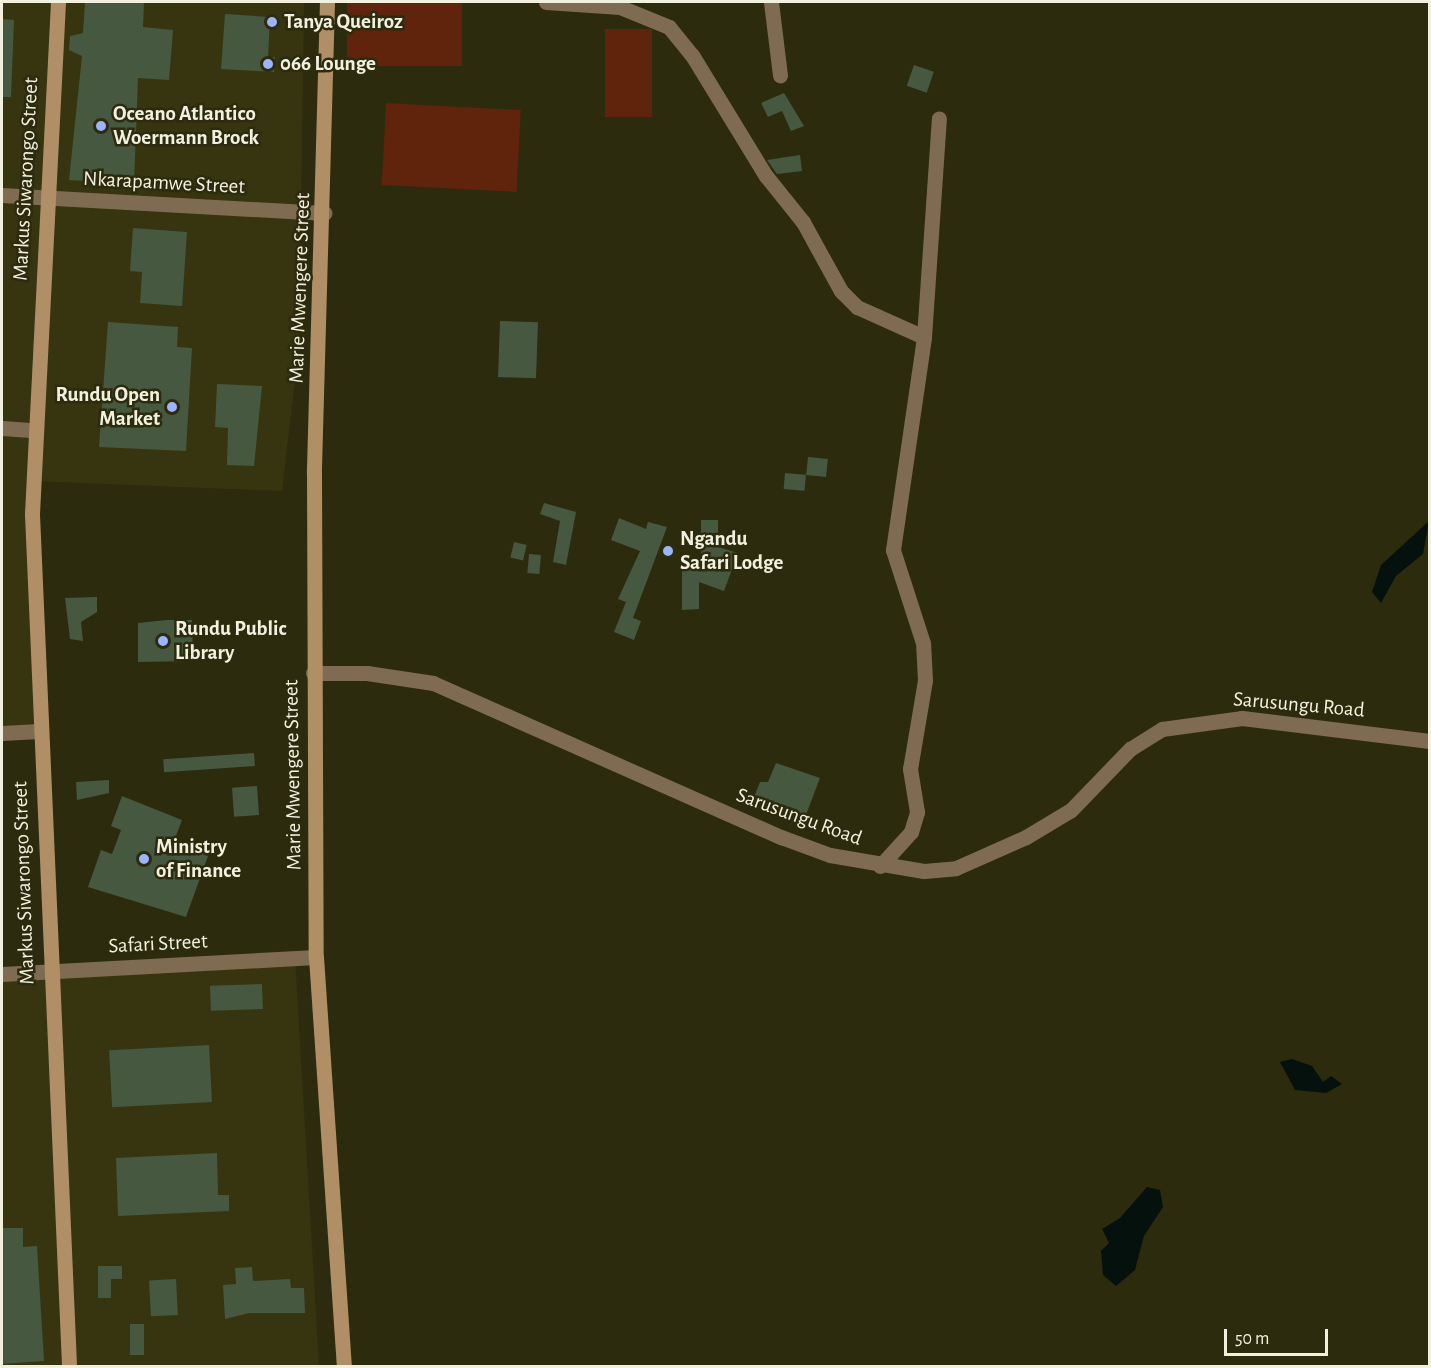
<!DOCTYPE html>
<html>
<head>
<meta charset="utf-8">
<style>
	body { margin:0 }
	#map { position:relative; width:1431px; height:1368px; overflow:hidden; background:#2d2b0e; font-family:"Alegreya Sans",sans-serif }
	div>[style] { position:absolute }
	.built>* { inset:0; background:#37350f }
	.green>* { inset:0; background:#60230b; transform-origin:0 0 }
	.water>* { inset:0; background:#05110d }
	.building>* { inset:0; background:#465840; transform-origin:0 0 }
	.street>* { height:15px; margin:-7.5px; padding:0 7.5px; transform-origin:7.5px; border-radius:7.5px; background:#7f6b51 }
	.secondary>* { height:15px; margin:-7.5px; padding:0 7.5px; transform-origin:7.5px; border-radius:7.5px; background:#b08f66 }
	.dots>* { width:16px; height:16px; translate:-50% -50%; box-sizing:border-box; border:3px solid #2d2b0e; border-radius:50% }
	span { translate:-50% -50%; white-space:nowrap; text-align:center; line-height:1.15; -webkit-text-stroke:5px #2d2b0e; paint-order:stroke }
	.poi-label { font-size:21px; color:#f2f1e0; font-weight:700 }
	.left { translate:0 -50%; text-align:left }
	.right { translate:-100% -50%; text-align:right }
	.street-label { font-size:21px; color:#f2f1e0 }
	.frame { position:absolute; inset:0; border:3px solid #f2f1e0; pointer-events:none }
	.scale { position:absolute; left:1224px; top:1329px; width:104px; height:27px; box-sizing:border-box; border:3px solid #f2f1e0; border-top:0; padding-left:8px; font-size:18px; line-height:21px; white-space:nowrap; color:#f2f1e0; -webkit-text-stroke:4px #2d2b0e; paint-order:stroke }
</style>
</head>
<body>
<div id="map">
	<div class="built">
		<i style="clip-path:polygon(2px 2px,304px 2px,299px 346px,282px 491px,34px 481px,52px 970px,295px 958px,319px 1366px,2px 1366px,2px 974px,48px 971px,38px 731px,2px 733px)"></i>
	</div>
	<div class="green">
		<i style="left:347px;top:2px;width:115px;height:64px"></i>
		<i style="left:605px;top:29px;width:47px;height:88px"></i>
		<i style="left:386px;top:103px;width:135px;height:82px;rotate:3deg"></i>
	</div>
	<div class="water">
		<i style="clip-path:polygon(1429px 521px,1423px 554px,1396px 576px,1381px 603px,1372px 592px,1381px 565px)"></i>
		<i style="clip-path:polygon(1292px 1059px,1312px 1066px,1323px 1082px,1331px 1076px,1342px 1084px,1326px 1093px,1295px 1090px,1280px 1062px)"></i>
		<i style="clip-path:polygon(1147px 1187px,1160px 1190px,1163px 1207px,1144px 1236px,1135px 1270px,1116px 1286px,1103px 1275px,1101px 1251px,1109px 1243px,1102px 1229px,1120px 1218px)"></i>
	</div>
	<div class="building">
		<i style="clip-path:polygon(85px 2px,144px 2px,143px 27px,173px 30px,169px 80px,138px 78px,134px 184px,69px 180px,82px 56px,69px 50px,70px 36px,83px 33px)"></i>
		<i style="clip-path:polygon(225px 14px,270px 17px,268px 57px,275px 57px,274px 72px,221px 69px)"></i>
		<i style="clip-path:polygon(2px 19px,14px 20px,11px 97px,2px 97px)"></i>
		<i style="left:914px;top:65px;width:21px;height:22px;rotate:19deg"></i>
		<i style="clip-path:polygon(784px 93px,804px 126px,791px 131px,782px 111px,768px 117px,761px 103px)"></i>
		<i style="clip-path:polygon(800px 155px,802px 171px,777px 174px,767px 160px)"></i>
		<i style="clip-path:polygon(133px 228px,187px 232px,182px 306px,140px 303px,142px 272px,130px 271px)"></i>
		<i style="left:500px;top:321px;width:38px;height:56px;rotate:2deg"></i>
		<i style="clip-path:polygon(108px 322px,178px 327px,177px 347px,192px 348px,186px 451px,99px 447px)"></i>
		<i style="clip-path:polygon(217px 384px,262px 386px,254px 466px,227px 465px,228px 428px,215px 427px)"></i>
		<i style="left:808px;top:457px;width:20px;height:18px;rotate:6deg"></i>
		<i style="left:785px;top:473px;width:21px;height:16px;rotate:5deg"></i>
		<i style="clip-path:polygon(544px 503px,576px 512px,566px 565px,553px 562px,560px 521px,540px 514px)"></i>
		<i style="clip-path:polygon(619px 518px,646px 529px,648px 522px,667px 527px,633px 618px,641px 621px,634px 640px,614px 632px,626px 602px,618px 599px,640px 551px,611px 540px)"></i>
		<i style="clip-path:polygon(701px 520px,718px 520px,718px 547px,738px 553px,724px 591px,699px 582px,699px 609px,682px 610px,682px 567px,701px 567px)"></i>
		<i style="left:514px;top:542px;width:13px;height:16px;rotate:13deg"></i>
		<i style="left:529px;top:554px;width:12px;height:19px;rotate:5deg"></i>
		<i style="clip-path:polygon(97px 597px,97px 612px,81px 622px,83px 641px,70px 639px,65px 598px)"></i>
		<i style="clip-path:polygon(167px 620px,192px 620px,193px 661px,138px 662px,138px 623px)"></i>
		<i style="left:254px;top:753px;width:13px;height:91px;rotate:86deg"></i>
		<i style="clip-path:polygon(776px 763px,820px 778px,804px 820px,754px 797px,760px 782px,768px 782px)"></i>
		<i style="clip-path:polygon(109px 780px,109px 793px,77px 800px,76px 782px)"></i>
		<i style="left:257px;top:786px;width:29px;height:25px;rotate:86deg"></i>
		<i style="clip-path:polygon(122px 796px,182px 820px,173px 844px,208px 856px,186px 917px,88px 887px,101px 850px,112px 854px,121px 830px,111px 826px)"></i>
		<i style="left:262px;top:984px;width:25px;height:52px;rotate:88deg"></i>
		<i style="left:209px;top:1045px;width:57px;height:100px;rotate:87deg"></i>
		<i style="clip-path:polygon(217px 1153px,218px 1195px,229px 1195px,229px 1211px,118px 1216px,116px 1158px)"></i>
		<i style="clip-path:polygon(2px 1228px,23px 1228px,23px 1247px,37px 1246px,44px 1361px,2px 1364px)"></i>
		<i style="clip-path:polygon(98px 1266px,122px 1266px,122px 1279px,111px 1279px,111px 1298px,98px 1298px)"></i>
		<i style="clip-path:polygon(252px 1267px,253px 1281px,290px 1279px,291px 1288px,304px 1288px,305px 1313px,249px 1313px,225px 1319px,223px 1285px,236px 1284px,235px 1268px)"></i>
		<i style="left:176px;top:1279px;width:36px;height:27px;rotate:87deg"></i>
		<i style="left:130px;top:1324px;width:14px;height:31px"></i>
	</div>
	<div class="street">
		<i style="left:546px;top:2px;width:74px;rotate:3.9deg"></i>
		<i style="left:620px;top:7px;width:53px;rotate:22.2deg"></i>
		<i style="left:669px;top:27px;width:36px;rotate:51deg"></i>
		<i style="left:692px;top:55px;width:142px;rotate:58.6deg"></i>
		<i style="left:766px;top:176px;width:59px;rotate:51.2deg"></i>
		<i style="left:803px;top:222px;width:79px;rotate:61.2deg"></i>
		<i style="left:841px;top:291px;width:23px;rotate:45deg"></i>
		<i style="left:857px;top:307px;width:73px;rotate:24.1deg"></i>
		<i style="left:771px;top:2px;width:74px;rotate:83deg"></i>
		<i style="left:2px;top:195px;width:323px;rotate:3.2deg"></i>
		<i style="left:2px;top:428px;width:32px;rotate:4deg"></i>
		<i style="left:313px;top:673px;width:54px"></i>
		<i style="left:367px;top:673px;width:67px;rotate:8.6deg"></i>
		<i style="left:433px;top:683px;width:381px;rotate:23.9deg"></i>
		<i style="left:781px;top:837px;width:52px;rotate:20.2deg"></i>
		<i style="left:830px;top:855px;width:95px;rotate:9.7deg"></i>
		<i style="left:924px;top:871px;width:32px;rotate:-5deg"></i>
		<i style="left:956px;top:868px;width:77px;rotate:-23.9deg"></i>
		<i style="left:1026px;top:837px;width:52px;rotate:-31deg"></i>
		<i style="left:1071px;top:810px;width:85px;rotate:-46deg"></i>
		<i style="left:1130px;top:749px;width:38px;rotate:-32deg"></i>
		<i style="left:1162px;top:729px;width:81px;rotate:-7.8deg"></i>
		<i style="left:1242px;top:718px;width:189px;rotate:7deg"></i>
		<i style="left:2px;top:733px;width:37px;rotate:-3deg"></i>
		<i style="left:880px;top:866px;width:46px;rotate:-47.6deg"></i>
		<i style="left:911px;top:832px;width:21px;rotate:-73deg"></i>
		<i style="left:917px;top:812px;width:44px;rotate:-99.2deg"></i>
		<i style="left:910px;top:769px;width:90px;rotate:-80.4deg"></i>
		<i style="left:925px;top:680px;width:37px;rotate:-93deg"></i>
		<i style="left:923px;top:643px;width:98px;rotate:-107.9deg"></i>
		<i style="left:893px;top:550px;width:215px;rotate:-81.7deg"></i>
		<i style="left:924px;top:337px;width:219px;rotate:-86.1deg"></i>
		<i style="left:2px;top:974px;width:314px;rotate:-3.1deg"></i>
	</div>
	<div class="secondary">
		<i style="left:58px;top:2px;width:513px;rotate:92.91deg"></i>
		<i style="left:32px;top:514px;width:853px;rotate:87.51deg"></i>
		<i style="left:327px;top:2px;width:471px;rotate:91.6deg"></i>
		<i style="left:314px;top:473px;width:484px;rotate:89.8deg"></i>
		<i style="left:316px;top:957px;width:410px;rotate:86.1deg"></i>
	</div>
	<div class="dots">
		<i style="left:272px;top:22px;background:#9cb4fd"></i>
		<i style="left:268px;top:64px;background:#9cb4fd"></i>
		<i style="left:101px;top:126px;background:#9cb4fd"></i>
		<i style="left:172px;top:407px;background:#9cb4fd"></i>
		<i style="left:668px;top:551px;background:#9cb4fd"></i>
		<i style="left:163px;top:641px;background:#9cb4fd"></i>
		<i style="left:144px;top:859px;background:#9cb4fd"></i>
	</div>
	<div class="poi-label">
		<span class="left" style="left:284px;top:22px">Tanya Queiroz</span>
		<span class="left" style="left:280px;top:64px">066 Lounge</span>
		<span class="left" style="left:113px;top:126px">Oceano Atlantico<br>Woermann Brock</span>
		<span class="right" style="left:160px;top:407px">Rundu Open<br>Market</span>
		<span class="left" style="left:680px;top:551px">Ngandu<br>Safari Lodge</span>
		<span class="left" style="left:175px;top:641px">Rundu Public<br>Library</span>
		<span class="left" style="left:156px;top:859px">Ministry<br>of Finance</span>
	</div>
	<div class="street-label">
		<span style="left:26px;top:179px;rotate:-87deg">Markus Siwarongo Street</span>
		<span style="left:164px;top:183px;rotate:3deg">Nkarapamwe Street</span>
		<span style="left:300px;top:288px;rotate:-88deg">Marie Mwengere Street</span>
		<span style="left:1299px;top:705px;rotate:5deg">Sarusungu Road</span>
		<span style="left:293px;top:775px;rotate:-91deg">Marie Mwengere Street</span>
		<span style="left:799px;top:817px;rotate:20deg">Sarusungu Road</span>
		<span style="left:24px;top:883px;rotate:-92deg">Markus Siwarongo Street</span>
		<span style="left:158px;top:944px;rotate:-3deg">Safari Street</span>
	</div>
	<div class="frame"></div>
	<div class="scale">50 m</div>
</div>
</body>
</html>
